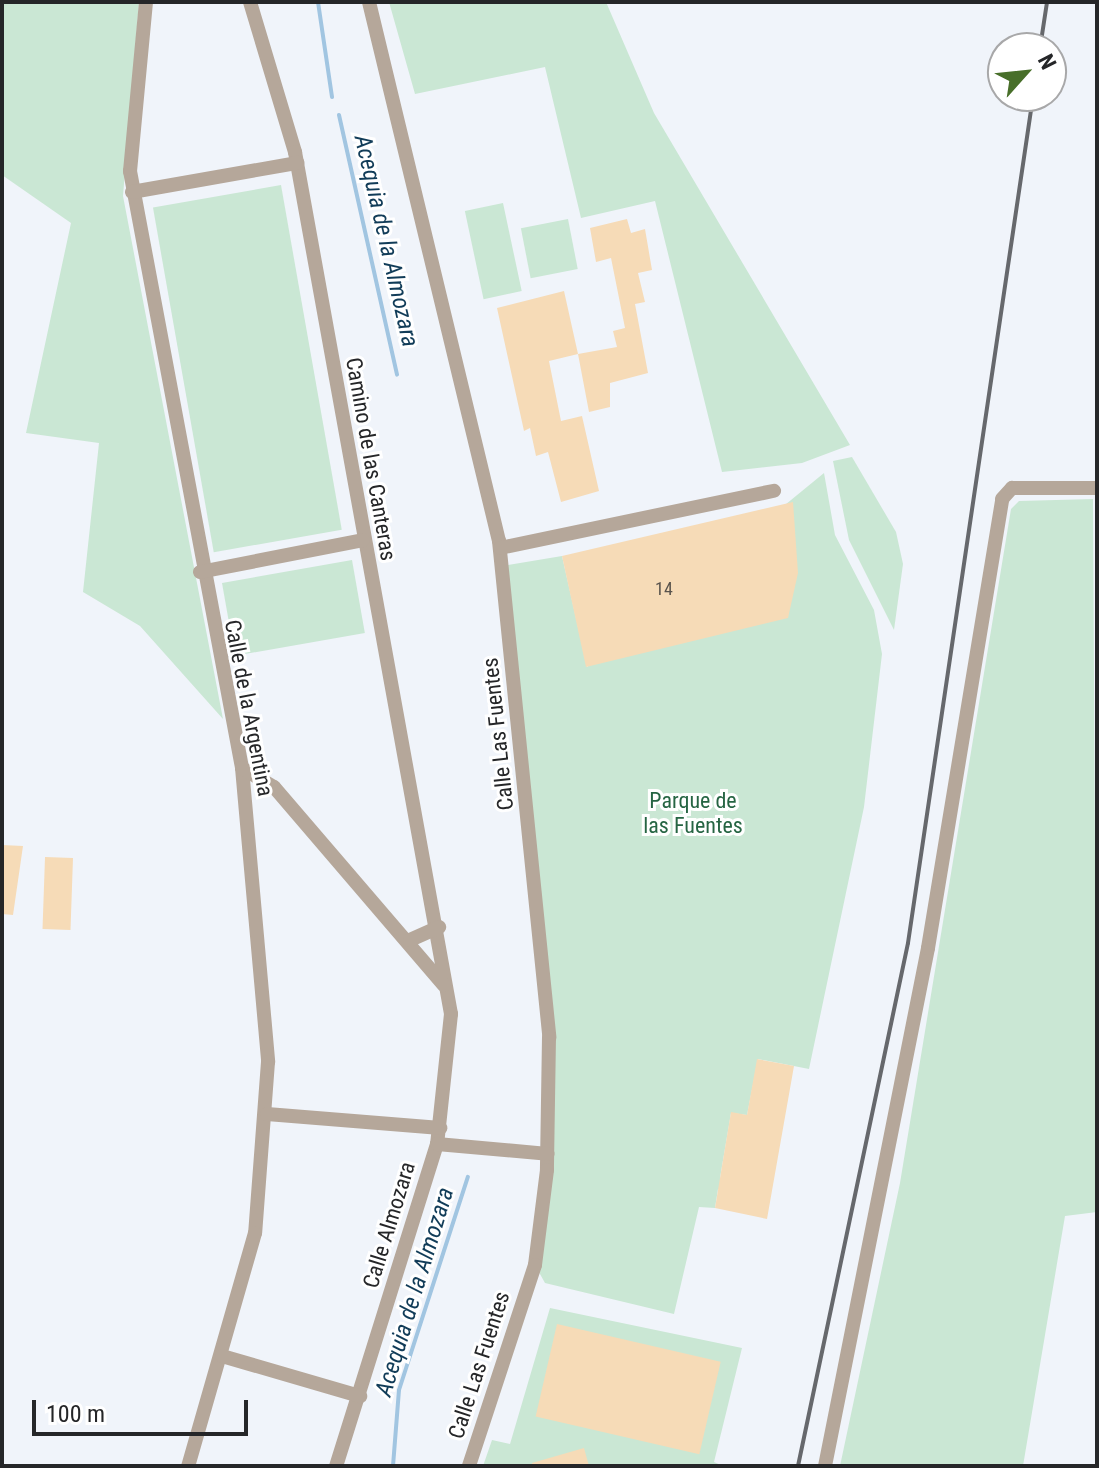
<!DOCTYPE html>
<html>
<head>
<meta charset="utf-8">
<style>
	body { margin:0 }
	#map { position:relative; width:1099px; height:1468px; overflow:hidden; background:#f0f4fa; font-family:"Roboto Condensed",sans-serif }
	div>[style] { position:absolute }
	.green>* { inset:0; background:#cae7d4; transform-origin:0 0 }
	.stream>* { height:4px; margin:-2px; padding:0 2px; transform-origin:2px; border-radius:2px; background:#a1c5e1 }
	.building>* { inset:0; background:#f6dbb7; transform-origin:0 0 }
	.minor>* { height:14px; margin:-7px; padding:0 7px; transform-origin:7px; border-radius:7px; background:#b5a79a }
	.rail>* { height:4px; margin:-2px; padding:0 2px; transform-origin:2px; border-radius:2px; background:#66686c }
	span { translate:-50% -50%; white-space:nowrap; text-align:center; line-height:1.15; -webkit-text-stroke:6px #fff; paint-order:stroke }
	.number-label { font-size:18px; color:#59534c }
	.number-label span { -webkit-text-stroke-width:0 }
	.street-label { font-size:22px; color:#252628 }
	.park-label { font-size:22px; color:#266543 }
	.water-label { font-size:24px; color:#113c58; font-style:italic }
	.frame { position:absolute; inset:0; border:4px solid #252628; pointer-events:none }
	.north { position:absolute; left:987px; top:32px; width:80px; height:80px; box-sizing:border-box; background:#fff; border:2px solid #a8a8a9; border-radius:50%; rotate:63deg; font-size:22px; font-weight:700; line-height:32px; text-align:center; color:#252628 }
	.north::after { content:''; display:block; margin:auto; width:28px; height:36px; background:#486f2a; clip-path:polygon(50% 0,100% 100%,50% 72%,0 100%) }
	.scale { position:absolute; left:32px; top:1400px; width:216px; height:36px; box-sizing:border-box; border:4px solid #252628; border-top:0; padding-left:10px; font-size:24px; line-height:28px; white-space:nowrap; color:#252628; -webkit-text-stroke:6px #fff; paint-order:stroke }
</style>
</head>
<body>
<div id="map">
	<div class="green">
		<i style="clip-path:polygon(2px 2px,139px 2px,123px 196px,223px 719px,140px 626px,83px 592px,99px 443px,26px 433px,71px 223px,2px 175px)"></i>
		<i style="clip-path:polygon(389px 2px,606px 2px,654px 113px,850px 445px,802px 463px,722px 472px,655px 201px,581px 218px,545px 67px,415px 94px)"></i>
		<i style="left:281px;top:185px;width:350px;height:130px;rotate:80deg"></i>
		<i style="left:503px;top:203px;width:90px;height:39px;rotate:78deg"></i>
		<i style="left:568px;top:219px;width:51px;height:48px;rotate:79deg"></i>
		<i style="clip-path:polygon(852px 457px,896px 532px,903px 564px,894px 630px,849px 540px,833px 461px)"></i>
		<i style="clip-path:polygon(824px 473px,835px 535px,874px 610px,882px 654px,864px 807px,809px 1069px,758px 1059px,747px 1115px,731px 1113px,720px 1178px,726px 1189px,718px 1189px,715px 1208px,699px 1207px,674px 1314px,545px 1283px,535px 1265px,547px 1170px,541px 948px,502px 566px,562px 556px,587px 667px)"></i>
		<i style="clip-path:polygon(1093px 499px,1097px 1212px,1065px 1216px,1023px 1466px,840px 1466px,900px 1183px,1011px 509px,1019px 501px)"></i>
		<i style="left:352px;top:560px;width:74px;height:132px;rotate:80deg"></i>
		<i style="clip-path:polygon(550px 1308px,742px 1348px,714px 1462px,723px 1466px,483px 1466px,492px 1440px,510px 1444px)"></i>
	</div>
	<div class="stream">
		<i style="left:318px;top:2px;width:96px;rotate:81.6deg"></i>
		<i style="left:339px;top:115px;width:266px;rotate:77.4deg"></i>
		<i style="left:393px;top:1466px;width:76px;rotate:-85.5deg"></i>
		<i style="left:399px;top:1390px;width:224px;rotate:-72.1deg"></i>
	</div>
	<div class="building">
		<i style="clip-path:polygon(627px 219px,631px 233px,645px 229px,652px 270px,638px 273px,645px 302px,635px 304px,648px 373px,610px 383px,610px 407px,589px 412px,578px 354px,617px 347px,613px 331px,625px 328px,611px 258px,596px 262px,590px 228px)"></i>
		<i style="clip-path:polygon(564px 291px,578px 354px,549px 361px,561px 421px,582px 416px,599px 491px,561px 502px,548px 452px,536px 456px,530px 428px,524px 431px,497px 308px)"></i>
		<i style="clip-path:polygon(793px 502px,798px 573px,788px 618px,586px 667px,562px 556px)"></i>
		<i style="clip-path:polygon(2px 845px,23px 846px,13px 915px,2px 914px)"></i>
		<i style="left:73px;top:858px;width:72px;height:28px;rotate:92deg"></i>
		<i style="clip-path:polygon(757px 1059px,794px 1066px,767px 1219px,715px 1208px,731px 1112px,747px 1115px)"></i>
		<i style="left:557px;top:1324px;width:168px;height:95px;rotate:13deg"></i>
		<i style="clip-path:polygon(584px 1448px,589px 1466px,532px 1466px,532px 1463px)"></i>
	</div>
	<div class="minor">
		<i style="left:146px;top:2px;width:170px;rotate:95.4deg"></i>
		<i style="left:130px;top:171px;width:607px;rotate:79.37deg"></i>
		<i style="left:242px;top:768px;width:295px;rotate:84.9deg"></i>
		<i style="left:268px;top:1062px;width:171px;rotate:94.3deg"></i>
		<i style="left:255px;top:1233px;width:242px;rotate:106deg"></i>
		<i style="left:250px;top:2px;width:157px;rotate:73.3deg"></i>
		<i style="left:295px;top:152px;width:876px;rotate:79.74deg"></i>
		<i style="left:451px;top:1014px;width:131px;rotate:96.1deg"></i>
		<i style="left:437px;top:1144px;width:337px;rotate:107.4deg"></i>
		<i style="left:369px;top:2px;width:554px;rotate:76.44deg"></i>
		<i style="left:499px;top:541px;width:499px;rotate:84.2deg"></i>
		<i style="left:549px;top:1037px;width:133px;rotate:90.9deg"></i>
		<i style="left:547px;top:1170px;width:96px;rotate:97.2deg"></i>
		<i style="left:535px;top:1265px;width:212px;rotate:108.2deg"></i>
		<i style="left:132px;top:192px;width:168px;rotate:-10deg"></i>
		<i style="left:500px;top:548px;width:280px;rotate:-11.8deg"></i>
		<i style="left:200px;top:572px;width:166px;rotate:-11.1deg"></i>
		<i style="left:242px;top:768px;width:37px;rotate:31deg"></i>
		<i style="left:274px;top:787px;width:261px;rotate:49.4deg"></i>
		<i style="left:410px;top:940px;width:32px;rotate:-24deg"></i>
		<i style="left:267px;top:1114px;width:174px;rotate:4.6deg"></i>
		<i style="left:437px;top:1144px;width:111px;rotate:5.1deg"></i>
		<i style="left:222px;top:1356px;width:144px;rotate:16.2deg"></i>
		<i style="left:825px;top:1466px;width:528px;rotate:-78.75deg"></i>
		<i style="left:928px;top:948px;width:455px;rotate:-80.6deg"></i>
		<i style="left:1002px;top:499px;width:15px;rotate:-48deg"></i>
		<i style="left:1012px;top:488px;width:85px"></i>
	</div>
	<div class="rail">
		<i style="left:1040px;top:48px;width:47px;rotate:-81.3deg"></i>
		<i style="left:798px;top:1466px;width:534px;rotate:-78.12deg"></i>
		<i style="left:908px;top:943px;width:856px;rotate:-81.6deg"></i>
	</div>
	<div class="number-label">
		<span style="left:664px;top:589px">14</span>
	</div>
	<div class="street-label">
		<span style="left:371px;top:459px;rotate:80deg">Camino de las Canteras</span>
		<span style="left:249px;top:708px;rotate:79deg">Calle de la Argentina</span>
		<span style="left:498px;top:734px;rotate:-96deg">Calle Las Fuentes</span>
		<span style="left:389px;top:1225px;rotate:-73deg">Calle Almozara</span>
		<span style="left:479px;top:1365px;rotate:-72deg">Calle Las Fuentes</span>
	</div>
	<div class="park-label">
		<span style="left:693px;top:813px">Parque de<br>las Fuentes</span>
	</div>
	<div class="water-label">
		<span style="left:386px;top:241px;rotate:77deg">Acequia de la Almozara</span>
		<span style="left:415px;top:1292px;rotate:-73deg">Acequia de la Almozara</span>
	</div>
	<div class="frame"></div>
	<div class="north">N</div>
	<div class="scale">100 m</div>
</div>
</body>
</html>
